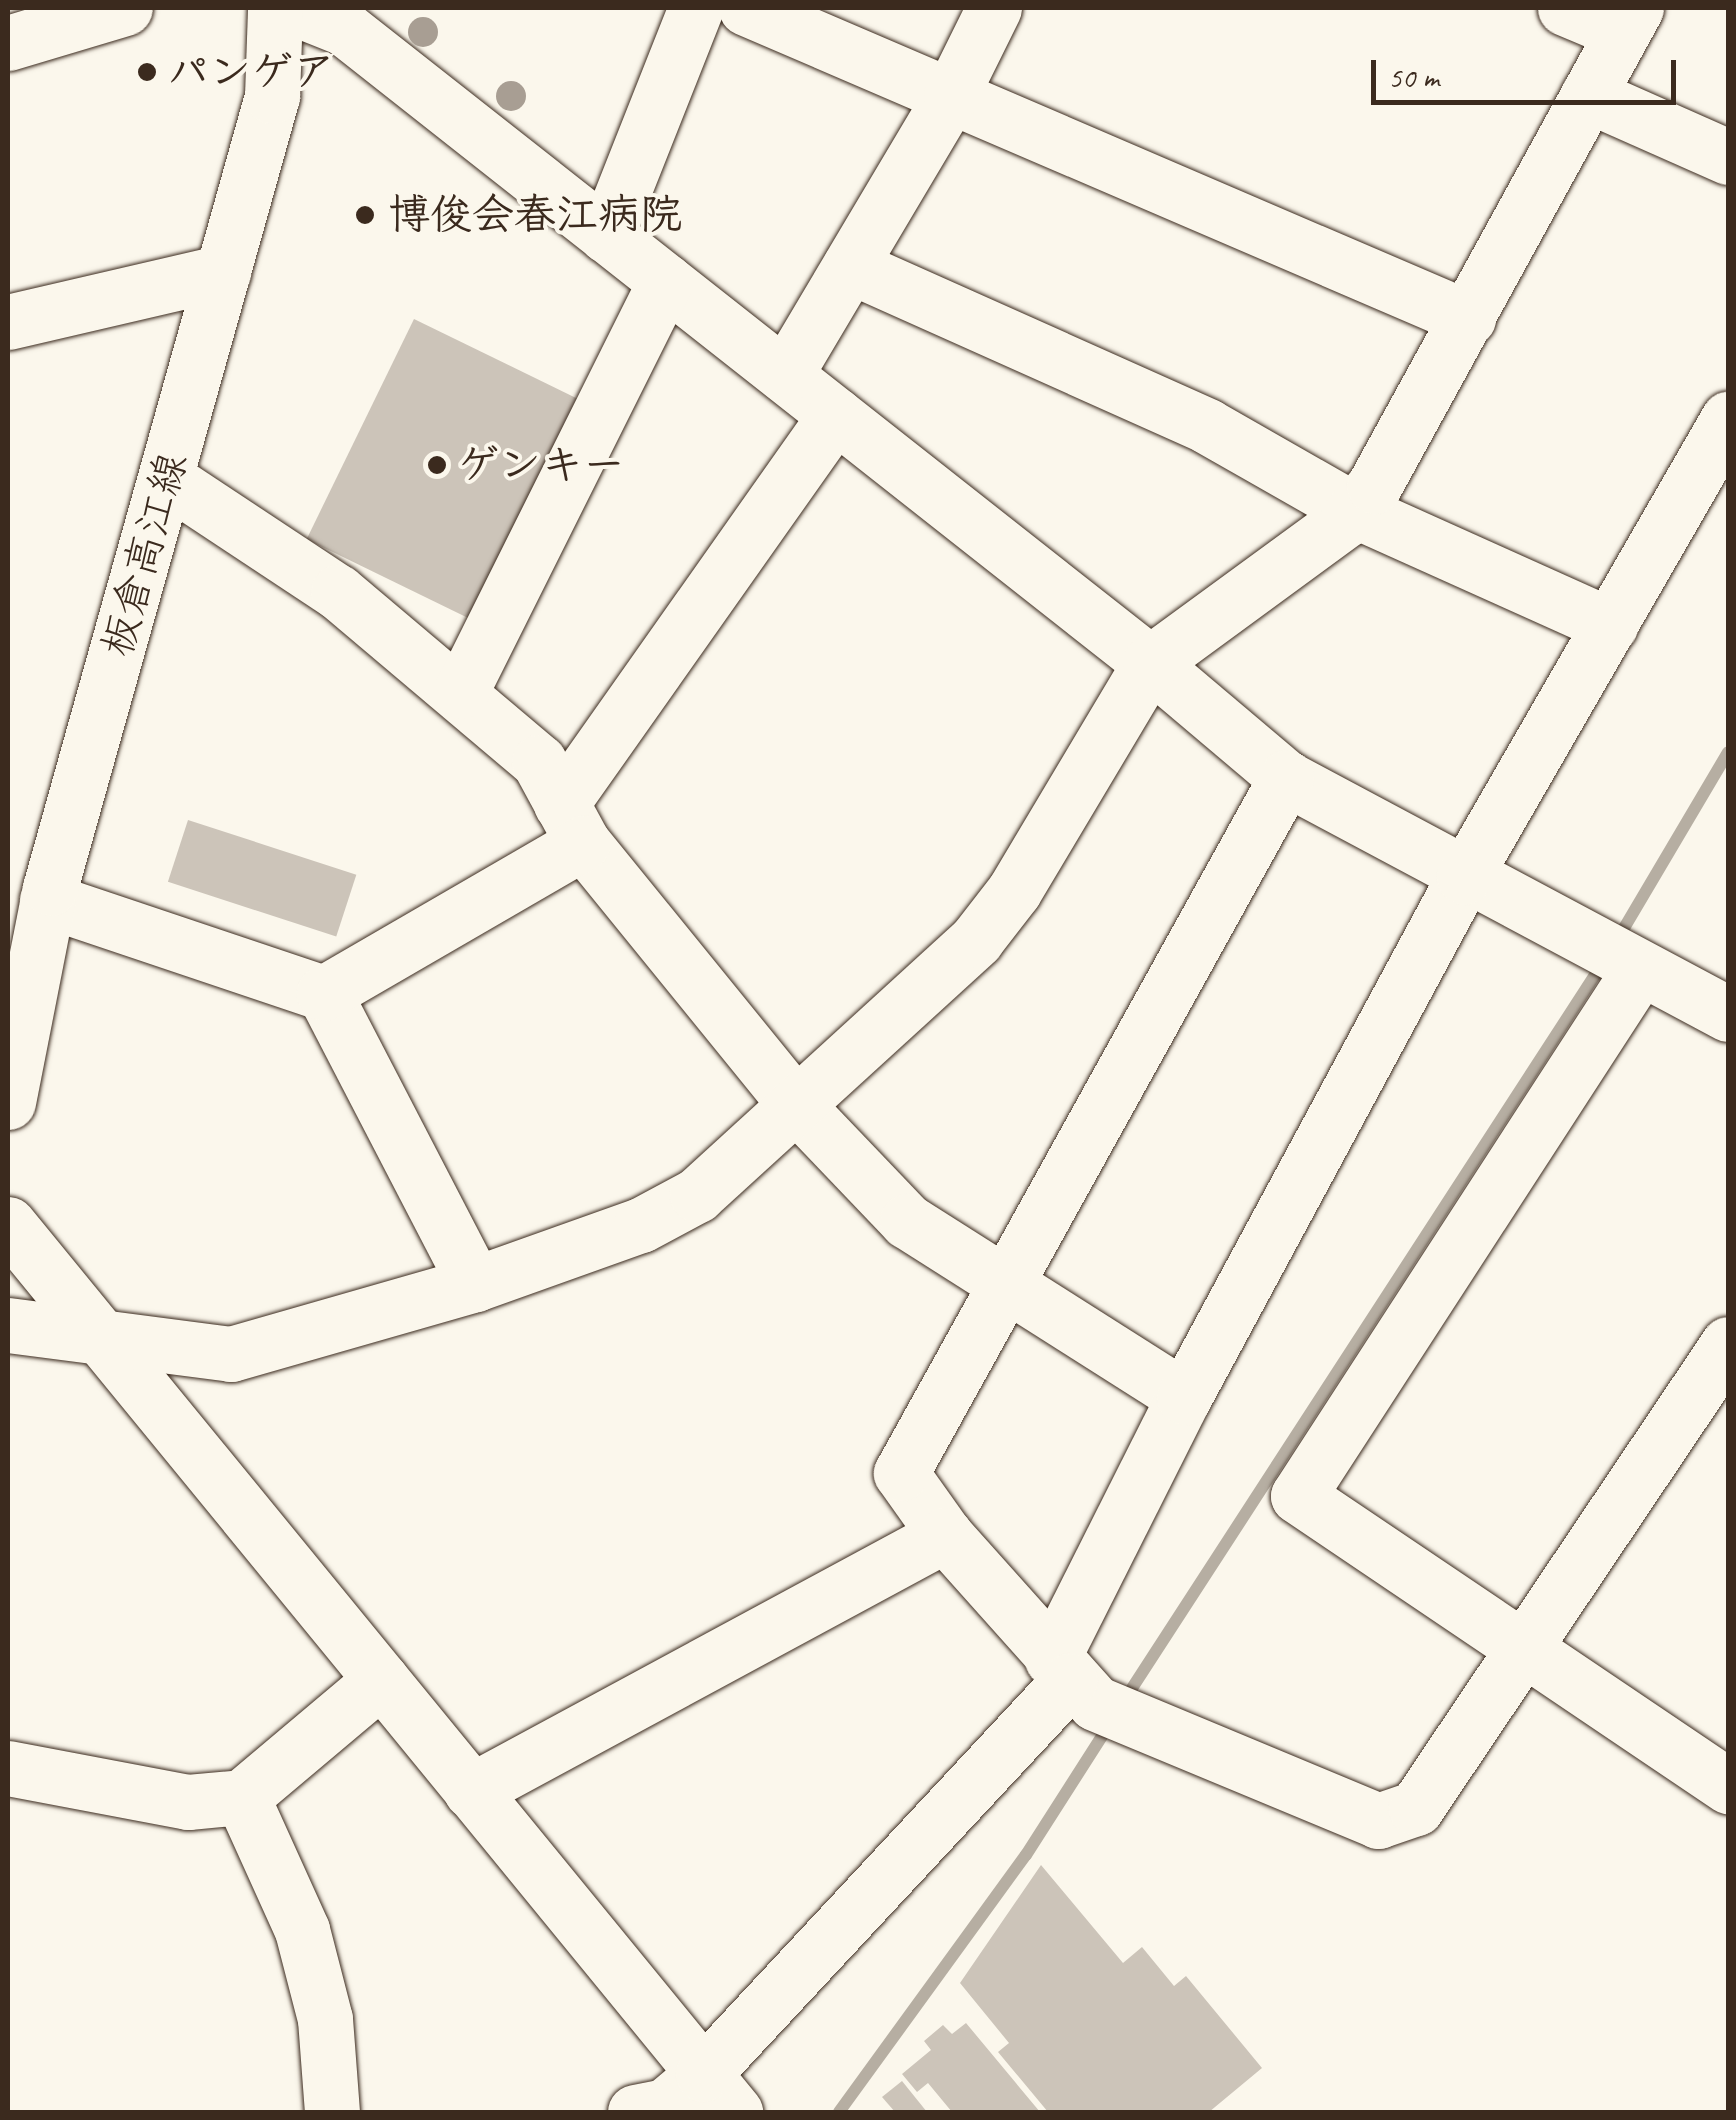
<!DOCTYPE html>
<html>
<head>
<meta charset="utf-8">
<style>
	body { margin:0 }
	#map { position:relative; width:1736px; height:2120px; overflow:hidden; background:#fbf7ec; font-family:Caveat,"Klee One",sans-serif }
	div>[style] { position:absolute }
	.stream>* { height:12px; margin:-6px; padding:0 6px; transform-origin:6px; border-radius:6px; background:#b6aea2 }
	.building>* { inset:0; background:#ccc4b9; transform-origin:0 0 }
	.roads { filter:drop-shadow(0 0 2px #3b2a1e) drop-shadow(0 0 2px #3b2a1e) }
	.minor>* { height:55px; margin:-27.5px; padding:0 27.5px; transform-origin:27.5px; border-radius:27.5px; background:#fbf7ec }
	.major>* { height:55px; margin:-27.5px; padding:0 27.5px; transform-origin:27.5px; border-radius:27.5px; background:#fbf7ec }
	.trees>* { width:30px; height:30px; margin:-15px; border-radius:50%; background:#a89e93 }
	.dots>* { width:28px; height:28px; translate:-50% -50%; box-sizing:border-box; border:5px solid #fbf7ec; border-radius:50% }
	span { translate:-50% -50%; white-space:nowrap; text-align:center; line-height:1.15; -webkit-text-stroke:8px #fbf7ec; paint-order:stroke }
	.poi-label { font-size:42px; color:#3b2a1e; font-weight:700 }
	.left { translate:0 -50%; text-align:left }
	.street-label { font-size:42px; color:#3b2a1e }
	.frame { position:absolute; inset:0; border:10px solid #3b2a1e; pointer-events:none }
	.scale { position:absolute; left:1371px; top:60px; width:305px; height:45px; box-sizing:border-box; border:5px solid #3b2a1e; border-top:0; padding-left:12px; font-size:30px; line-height:35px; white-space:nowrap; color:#3b2a1e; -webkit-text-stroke:8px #fbf7ec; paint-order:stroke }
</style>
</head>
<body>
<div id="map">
	<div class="stream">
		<i style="left:1617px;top:940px;width:218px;rotate:-59.4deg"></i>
		<i style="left:1125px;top:1699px;width:880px;rotate:-57.01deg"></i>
		<i style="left:839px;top:2112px;width:318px;rotate:-54deg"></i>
		<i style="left:1026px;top:1855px;width:154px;rotate:-57.4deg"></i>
	</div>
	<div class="building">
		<i style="left:414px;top:319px;width:182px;height:245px;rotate:26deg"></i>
		<i style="left:188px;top:820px;width:177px;height:65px;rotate:18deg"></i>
		<i style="clip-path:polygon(1041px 1865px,1123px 1963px,1142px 1947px,1174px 1986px,1186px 1976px,1262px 2068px,1209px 2112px,1048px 2112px,998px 2052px,1009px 2043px,960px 1983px)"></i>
		<i style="clip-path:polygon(966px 2023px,1040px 2112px,952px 2112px,928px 2083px,917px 2092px,902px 2074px,931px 2050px,924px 2041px,943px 2025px,952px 2034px)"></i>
		<i style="clip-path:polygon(902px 2081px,927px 2112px,895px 2112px,882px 2097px)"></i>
	</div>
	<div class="roads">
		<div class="minor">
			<i style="left:294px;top:8px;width:54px;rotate:21.8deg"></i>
			<i style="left:344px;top:28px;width:1026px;rotate:38.23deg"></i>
			<i style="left:1150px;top:663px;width:178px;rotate:40.2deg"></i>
			<i style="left:1286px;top:778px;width:501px;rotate:28.1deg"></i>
			<i style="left:746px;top:8px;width:786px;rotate:23.24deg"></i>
			<i style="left:1565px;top:8px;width:62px;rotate:22.8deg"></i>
			<i style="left:8px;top:43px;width:122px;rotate:-16.7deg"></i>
			<i style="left:1588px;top:95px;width:153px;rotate:23.9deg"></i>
			<i style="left:606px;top:235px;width:244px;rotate:-68.4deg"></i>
			<i style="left:850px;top:266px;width:391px;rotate:24.1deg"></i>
			<i style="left:1207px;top:426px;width:169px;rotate:29.7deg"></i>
			<i style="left:1354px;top:510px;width:281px;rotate:24.2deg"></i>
			<i style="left:8px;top:322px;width:221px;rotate:-13.1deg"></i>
			<i style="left:785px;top:375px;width:326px;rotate:-59.3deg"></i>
			<i style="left:951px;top:95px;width:97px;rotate:-63.7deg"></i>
			<i style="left:167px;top:479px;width:205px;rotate:33.5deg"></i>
			<i style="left:338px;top:592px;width:263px;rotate:40.2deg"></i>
			<i style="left:539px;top:762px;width:92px;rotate:61.5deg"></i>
			<i style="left:583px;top:843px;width:339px;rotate:50.9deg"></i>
			<i style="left:797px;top:1106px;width:159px;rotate:46.3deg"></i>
			<i style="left:907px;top:1221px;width:328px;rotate:32.4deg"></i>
			<i style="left:461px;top:691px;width:458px;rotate:-63.5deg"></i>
			<i style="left:561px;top:804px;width:476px;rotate:-54.8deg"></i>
			<i style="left:47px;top:900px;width:292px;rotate:18.6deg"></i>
			<i style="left:324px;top:993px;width:328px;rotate:62.6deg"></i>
			<i style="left:1640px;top:969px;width:628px;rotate:122.98deg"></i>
			<i style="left:1298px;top:1496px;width:519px;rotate:34deg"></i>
			<i style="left:324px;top:993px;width:299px;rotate:-30.1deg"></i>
			<i style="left:8px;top:1224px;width:1148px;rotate:50.69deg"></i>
			<i style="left:8px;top:1325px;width:225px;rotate:7.4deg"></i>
			<i style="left:231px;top:1354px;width:254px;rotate:-16deg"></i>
			<i style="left:475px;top:1284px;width:176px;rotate:-19.6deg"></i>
			<i style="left:641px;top:1225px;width:64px;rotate:-28.2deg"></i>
			<i style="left:697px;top:1195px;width:378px;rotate:-42.4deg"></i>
			<i style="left:976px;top:940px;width:62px;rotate:-52.2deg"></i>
			<i style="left:1014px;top:891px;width:265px;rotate:-59.2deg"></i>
			<i style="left:1150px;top:663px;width:244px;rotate:-36.2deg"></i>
			<i style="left:1347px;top:519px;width:43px;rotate:-50.7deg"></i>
			<i style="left:1374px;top:486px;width:545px;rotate:-61.27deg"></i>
			<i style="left:945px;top:1535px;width:76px;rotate:-125.4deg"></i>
			<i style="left:901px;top:1473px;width:795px;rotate:-61.02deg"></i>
			<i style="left:1052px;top:1659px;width:293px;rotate:-63.3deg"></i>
			<i style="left:1184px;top:1397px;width:591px;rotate:-61.7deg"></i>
			<i style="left:1464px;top:877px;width:529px;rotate:-60.04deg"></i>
			<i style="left:8px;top:1768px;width:183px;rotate:10.7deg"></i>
			<i style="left:188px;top:1802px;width:54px;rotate:-5.3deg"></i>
			<i style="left:242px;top:1797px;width:182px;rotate:-40.1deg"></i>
			<i style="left:471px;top:1791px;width:539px;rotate:-28.37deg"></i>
			<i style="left:945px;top:1535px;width:225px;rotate:48.2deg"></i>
			<i style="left:1095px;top:1703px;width:307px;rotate:22.6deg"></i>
			<i style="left:1378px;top:1821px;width:40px;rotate:-18.9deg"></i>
			<i style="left:1416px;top:1808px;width:559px;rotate:-56.08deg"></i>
			<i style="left:242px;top:1797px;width:146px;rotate:65.7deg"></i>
			<i style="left:302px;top:1930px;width:92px;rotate:75.5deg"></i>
			<i style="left:325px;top:2019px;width:93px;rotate:85.7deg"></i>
			<i style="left:635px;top:2112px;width:31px;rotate:-11deg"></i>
			<i style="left:665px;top:2106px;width:50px;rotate:-40.1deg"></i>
			<i style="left:703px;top:2074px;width:538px;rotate:-47.03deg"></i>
		</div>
		<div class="major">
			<i style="left:8px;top:1102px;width:218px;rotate:-78.9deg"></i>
			<i style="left:50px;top:888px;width:823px;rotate:-74.34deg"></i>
			<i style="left:272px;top:96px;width:88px;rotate:-88deg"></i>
		</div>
	</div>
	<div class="trees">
		<i style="left:423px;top:32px"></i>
		<i style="left:511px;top:96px"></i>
	</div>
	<div class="dots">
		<i style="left:147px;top:72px;background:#3b2a1e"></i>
		<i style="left:365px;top:215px;background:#3b2a1e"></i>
		<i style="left:437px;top:465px;background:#3b2a1e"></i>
	</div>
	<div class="poi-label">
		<span class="left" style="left:167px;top:72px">パンゲア</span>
		<span class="left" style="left:388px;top:215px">博俊会春江病院</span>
		<span class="left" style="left:457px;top:465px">ゲンキー</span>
	</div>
	<div class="street-label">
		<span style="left:145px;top:555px;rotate:-74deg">板倉高江線</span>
	</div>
	<div class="frame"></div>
	<div class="scale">50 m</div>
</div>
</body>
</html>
